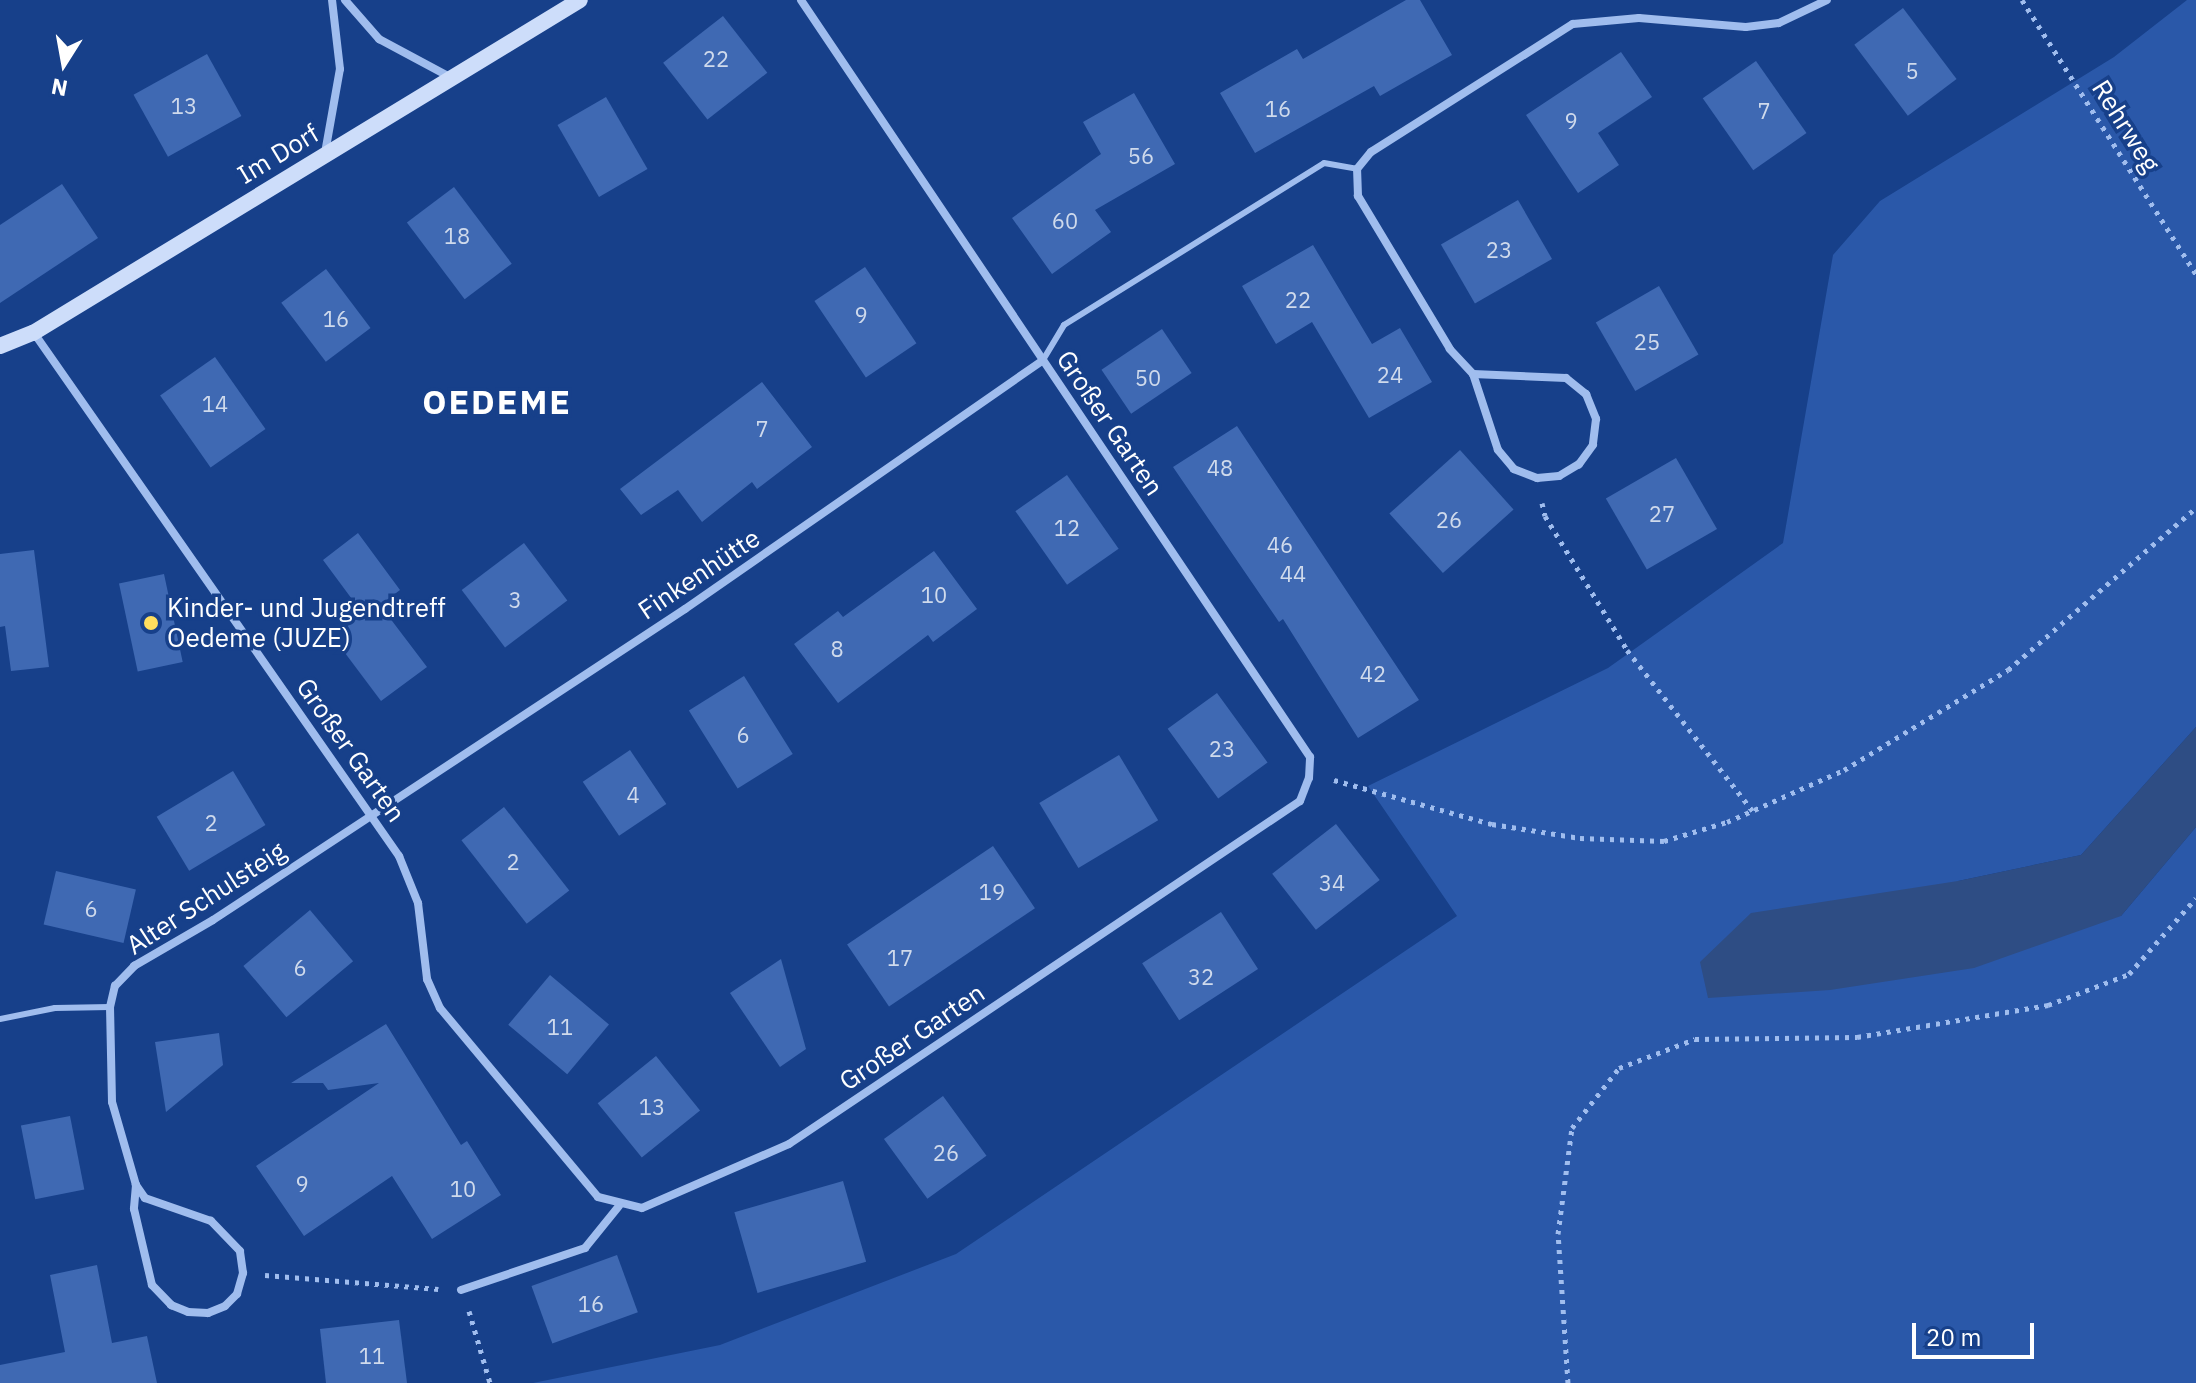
<!DOCTYPE html>
<html>
<head>
<meta charset="utf-8">
<style>
	body { margin:0 }
	#map { position:relative; width:2196px; height:1383px; overflow:hidden; background:#17408a; font-family:"IBM Plex Sans",sans-serif }
	div>[style] { position:absolute }
	.green>* { inset:0; background:#2a58a9 }
	.water>* { inset:0; background:#2e4d84 }
	.building>* { inset:0; background:#3f69b3; transform-origin:0 0 }
	.path>* { height:5px; margin-top:-2.5px; transform-origin:0; background:repeating-linear-gradient(90deg,#a0bdee 0 4px,transparent 0 10px) }
	.lane>* { height:6px; margin:-3px; padding:0 3px; transform-origin:3px; border-radius:3px; background:#a0bdee }
	.street>* { height:8px; margin:-4px; padding:0 4px; transform-origin:4px; border-radius:4px; background:#a0bdee }
	.secondary>* { height:16px; margin:-8px; padding:0 8px; transform-origin:8px; border-radius:8px; background:#cdddfa }
	.dots>* { width:22px; height:22px; translate:-50% -50%; box-sizing:border-box; border:4px solid #17408a; border-radius:50% }
	span { translate:-50% -50%; white-space:nowrap; text-align:center; line-height:1.15; -webkit-text-stroke:7px #17408a; paint-order:stroke }
	.number-label { font-size:22px; color:#cfdaec }
	.number-label span { -webkit-text-stroke-width:0 }
	.street-label { font-size:26px; color:#fff }
	.poi-label { font-size:26px; color:#fff }
	.left { translate:0 -50%; text-align:left }
	.district-label { font-size:34px; color:#fff; font-weight:700; letter-spacing:2px }
	.north { position:absolute; left:24px; top:24px; width:80px; height:80px; -webkit-text-stroke:6px #17408a; paint-order:stroke; rotate:191deg; font-size:22px; font-weight:700; line-height:32px; text-align:center; color:#fff }
	.north::after { content:''; display:block; margin:auto; width:28px; height:36px; background:#fff; clip-path:polygon(50% 0,100% 100%,50% 72%,0 100%) }
	.scale { position:absolute; left:1912px; top:1323px; width:122px; height:36px; box-sizing:border-box; border:4px solid #fff; border-top:0; padding-left:10px; font-size:24px; line-height:28px; white-space:nowrap; color:#fff; -webkit-text-stroke:6px #17408a; paint-order:stroke }
</style>
</head>
<body>
<div id="map">
	<div class="green">
		<i style="clip-path:polygon(2187px 0,2196px 0,2196px 727px,2081px 855px,1958px 881px,2121px 916px,2196px 827px,2196px 1383px,533px 1383px,720px 1345px,956px 1254px,1457px 916px,1368px 786px,1608px 668px,1783px 543px,1833px 255px,1880px 201px,2114px 57px)"></i>
	</div>
	<div class="water">
		<i style="clip-path:polygon(2196px 727px,2196px 827px,2121px 916px,1974px 968px,1830px 990px,1708px 998px,1700px 962px,1751px 913px,1958px 881px,2081px 855px)"></i>
	</div>
	<div class="building">
		<i style="clip-path:polygon(1406px 0,1420px 0,1452px 55px,1380px 96px,1374px 86px,1255px 153px,1220px 93px,1297px 49px,1303px 59px)"></i>
		<i style="left:1903px;top:8px;width:89px;height:61px;rotate:53deg"></i>
		<i style="left:723px;top:16px;width:72px;height:76px;rotate:52deg"></i>
		<i style="clip-path:polygon(1621px 52px,1652px 97px,1598px 133px,1619px 165px,1578px 193px,1526px 115px)"></i>
		<i style="left:207px;top:54px;width:71px;height:84px;rotate:61deg"></i>
		<i style="left:1756px;top:61px;width:88px;height:65px;rotate:55deg"></i>
		<i style="clip-path:polygon(1134px 93px,1175px 164px,1095px 210px,1111px 232px,1052px 274px,1012px 218px,1101px 154px,1083px 122px)"></i>
		<i style="left:606px;top:97px;width:83px;height:56px;rotate:60deg"></i>
		<i style="clip-path:polygon(62px 184px,98px 238px,0 303px,0 225px)"></i>
		<i style="left:454px;top:187px;width:96px;height:59px;rotate:53deg"></i>
		<i style="left:1518px;top:200px;width:68px;height:89px;rotate:60deg"></i>
		<i style="clip-path:polygon(1313px 245px,1372px 344px,1400px 328px,1432px 382px,1369px 418px,1312px 322px,1276px 344px,1242px 286px)"></i>
		<i style="left:865px;top:267px;width:92px;height:61px;rotate:56deg"></i>
		<i style="left:326px;top:269px;width:74px;height:56px;rotate:53deg"></i>
		<i style="left:1659px;top:286px;width:79px;height:73px;rotate:60deg"></i>
		<i style="left:1162px;top:329px;width:53px;height:73px;rotate:56deg"></i>
		<i style="left:215px;top:357px;width:88px;height:67px;rotate:55deg"></i>
		<i style="clip-path:polygon(762px 382px,812px 447px,757px 489px,752px 482px,702px 522px,678px 490px,641px 515px,620px 489px)"></i>
		<i style="clip-path:polygon(1237px 426px,1419px 700px,1358px 738px,1283px 619px,1279px 622px,1173px 467px)"></i>
		<i style="left:1460px;top:450px;width:80px;height:95px;rotate:48deg"></i>
		<i style="left:1676px;top:458px;width:82px;height:81px;rotate:60deg"></i>
		<i style="left:1067px;top:475px;width:90px;height:63px;rotate:55deg"></i>
		<i style="clip-path:polygon(358px 533px,400px 590px,380px 605px,427px 667px,381px 701px,333px 637px,363px 614px,323px 560px)"></i>
		<i style="left:524px;top:543px;width:72px;height:78px;rotate:53deg"></i>
		<i style="clip-path:polygon(34px 550px,49px 667px,11px 671px,5px 626px,0 627px,0 554px)"></i>
		<i style="clip-path:polygon(934px 551px,977px 609px,933px 642px,928px 635px,838px 703px,794px 644px,838px 611px,843px 617px)"></i>
		<i style="left:164px;top:574px;width:90px;height:46px;rotate:78deg"></i>
		<i style="left:744px;top:676px;width:92px;height:65px;rotate:58deg"></i>
		<i style="left:1217px;top:693px;width:86px;height:61px;rotate:54deg"></i>
		<i style="left:630px;top:750px;width:65px;height:57px;rotate:56deg"></i>
		<i style="left:1119px;top:755px;width:76px;height:93px;rotate:59deg"></i>
		<i style="left:233px;top:771px;width:63px;height:89px;rotate:59deg"></i>
		<i style="left:504px;top:807px;width:106px;height:54px;rotate:52deg"></i>
		<i style="left:1336px;top:824px;width:71px;height:81px;rotate:52deg"></i>
		<i style="left:993px;top:846px;width:75px;height:176px;rotate:56deg"></i>
		<i style="left:56px;top:871px;width:82px;height:55px;rotate:13deg"></i>
		<i style="left:310px;top:910px;width:67px;height:87px;rotate:50deg"></i>
		<i style="left:1221px;top:912px;width:68px;height:94px;rotate:57deg"></i>
		<i style="clip-path:polygon(781px 959px,806px 1049px,780px 1067px,730px 993px)"></i>
		<i style="left:550px;top:975px;width:77px;height:65px;rotate:40deg"></i>
		<i style="clip-path:polygon(386px 1024px,461px 1145px,467px 1141px,501px 1195px,432px 1239px,392px 1176px,304px 1236px,256px 1166px,379px 1083px,328px 1090px,323px 1083px,291px 1083px)"></i>
		<i style="clip-path:polygon(219px 1033px,223px 1065px,166px 1112px,155px 1042px)"></i>
		<i style="left:656px;top:1056px;width:70px;height:75px;rotate:51deg"></i>
		<i style="left:943px;top:1096px;width:74px;height:73px;rotate:54deg"></i>
		<i style="left:70px;top:1116px;width:75px;height:50px;rotate:79deg"></i>
		<i style="left:843px;top:1181px;width:84px;height:113px;rotate:74deg"></i>
		<i style="left:617px;top:1255px;width:61px;height:91px;rotate:70deg"></i>
		<i style="clip-path:polygon(97px 1265px,112px 1343px,147px 1336px,157px 1383px,0 1383px,0 1365px,65px 1352px,50px 1275px)"></i>
		<i style="clip-path:polygon(399px 1320px,407px 1383px,326px 1383px,320px 1329px)"></i>
	</div>
	<div class="path">
		<i style="left:2022px;top:0;width:325px;rotate:57.6deg"></i>
		<i style="left:1542px;top:503px;width:13px;rotate:77deg"></i>
		<i style="left:1545px;top:516px;width:157px;rotate:58.5deg"></i>
		<i style="left:1627px;top:650px;width:204px;rotate:52deg"></i>
		<i style="left:1334px;top:780px;width:164px;rotate:15.6deg"></i>
		<i style="left:1492px;top:824px;width:89px;rotate:9deg"></i>
		<i style="left:1580px;top:838px;width:84px;rotate:2deg"></i>
		<i style="left:1664px;top:841px;width:66px;rotate:-16.8deg"></i>
		<i style="left:1727px;top:822px;width:128px;rotate:-24deg"></i>
		<i style="left:1844px;top:770px;width:192px;rotate:-31.4deg"></i>
		<i style="left:2008px;top:670px;width:248px;rotate:-40.8deg"></i>
		<i style="left:265px;top:1275px;width:174px;rotate:4.6deg"></i>
		<i style="left:469px;top:1311px;width:75px;rotate:73.7deg"></i>
		<i style="left:1568px;top:1383px;width:149px;rotate:-93.8deg"></i>
		<i style="left:1558px;top:1234px;width:107px;rotate:-82.5deg"></i>
		<i style="left:1572px;top:1128px;width:76px;rotate:-51.9deg"></i>
		<i style="left:1619px;top:1068px;width:81px;rotate:-20.9deg"></i>
		<i style="left:1695px;top:1039px;width:162px;rotate:-0.7deg"></i>
		<i style="left:1857px;top:1037px;width:194px;rotate:-9.5deg"></i>
		<i style="left:2048px;top:1005px;width:87px;rotate:-20.9deg"></i>
		<i style="left:2129px;top:974px;width:101px;rotate:-48.6deg"></i>
	</div>
	<div class="lane">
		<i style="left:1043px;top:360px;width:41px;rotate:-59deg"></i>
		<i style="left:1064px;top:325px;width:306px;rotate:-31.9deg"></i>
		<i style="left:1324px;top:163px;width:34px;rotate:10deg"></i>
		<i style="left:0;top:1019px;width:56px;rotate:-11.3deg"></i>
		<i style="left:55px;top:1008px;width:55px;rotate:-1deg"></i>
	</div>
	<div class="street">
		<i style="left:345px;top:0;width:52px;rotate:48.9deg"></i>
		<i style="left:379px;top:39px;width:81px;rotate:28.2deg"></i>
		<i style="left:325px;top:153px;width:85px;rotate:-79.9deg"></i>
		<i style="left:340px;top:69px;width:69px;rotate:-96.6deg"></i>
		<i style="left:34px;top:333px;width:638px;rotate:55.09deg"></i>
		<i style="left:399px;top:856px;width:51px;rotate:68deg"></i>
		<i style="left:418px;top:903px;width:77px;rotate:83.2deg"></i>
		<i style="left:427px;top:979px;width:32px;rotate:66deg"></i>
		<i style="left:440px;top:1008px;width:246px;rotate:50.1deg"></i>
		<i style="left:598px;top:1197px;width:45px;rotate:14deg"></i>
		<i style="left:642px;top:1208px;width:160px;rotate:-23.5deg"></i>
		<i style="left:789px;top:1144px;width:615px;rotate:-33.87deg"></i>
		<i style="left:1300px;top:801px;width:25px;rotate:-69deg"></i>
		<i style="left:1309px;top:778px;width:21px;rotate:-87deg"></i>
		<i style="left:1310px;top:757px;width:912px;rotate:-123.92deg"></i>
		<i style="left:1473px;top:374px;width:93px;rotate:2.5deg"></i>
		<i style="left:1566px;top:378px;width:26px;rotate:39deg"></i>
		<i style="left:1586px;top:394px;width:27px;rotate:68deg"></i>
		<i style="left:1596px;top:419px;width:26px;rotate:97deg"></i>
		<i style="left:1593px;top:445px;width:24px;rotate:126deg"></i>
		<i style="left:1579px;top:464px;width:23px;rotate:149deg"></i>
		<i style="left:1559px;top:476px;width:22px;rotate:175deg"></i>
		<i style="left:1537px;top:478px;width:25px;rotate:-159deg"></i>
		<i style="left:1514px;top:469px;width:25px;rotate:-130deg"></i>
		<i style="left:1498px;top:450px;width:80px;rotate:-108.2deg"></i>
		<i style="left:1473px;top:374px;width:34px;rotate:-133deg"></i>
		<i style="left:1450px;top:349px;width:179px;rotate:-121deg"></i>
		<i style="left:1358px;top:196px;width:27px;rotate:-92deg"></i>
		<i style="left:1357px;top:169px;width:22px;rotate:-51deg"></i>
		<i style="left:1371px;top:152px;width:239px;rotate:-32.4deg"></i>
		<i style="left:1573px;top:24px;width:66px;rotate:-5.2deg"></i>
		<i style="left:1639px;top:18px;width:107px;rotate:4.8deg"></i>
		<i style="left:1746px;top:27px;width:33px;rotate:-7deg"></i>
		<i style="left:1779px;top:23px;width:53px;rotate:-25.6deg"></i>
		<i style="left:136px;top:1185px;width:24px;rotate:95deg"></i>
		<i style="left:134px;top:1209px;width:78px;rotate:76.7deg"></i>
		<i style="left:152px;top:1285px;width:28px;rotate:46deg"></i>
		<i style="left:171px;top:1305px;width:18px;rotate:22deg"></i>
		<i style="left:188px;top:1312px;width:20px;rotate:3deg"></i>
		<i style="left:208px;top:1313px;width:18px;rotate:-22deg"></i>
		<i style="left:225px;top:1306px;width:17px;rotate:-45deg"></i>
		<i style="left:237px;top:1294px;width:22px;rotate:-74deg"></i>
		<i style="left:243px;top:1273px;width:22px;rotate:-98deg"></i>
		<i style="left:240px;top:1251px;width:42px;rotate:-134deg"></i>
		<i style="left:211px;top:1221px;width:70px;rotate:-160.8deg"></i>
		<i style="left:145px;top:1198px;width:16px;rotate:-125deg"></i>
		<i style="left:136px;top:1185px;width:86px;rotate:-106.1deg"></i>
		<i style="left:112px;top:1102px;width:95px;rotate:-91.2deg"></i>
		<i style="left:110px;top:1007px;width:22px;rotate:-77deg"></i>
		<i style="left:115px;top:986px;width:28px;rotate:-46deg"></i>
		<i style="left:134px;top:966px;width:91px;rotate:-30.2deg"></i>
		<i style="left:213px;top:920px;width:565px;rotate:-33.38deg"></i>
		<i style="left:685px;top:609px;width:436px;rotate:-34.8deg"></i>
		<i style="left:461px;top:1290px;width:131px;rotate:-18.7deg"></i>
		<i style="left:585px;top:1248px;width:54px;rotate:-51deg"></i>
	</div>
	<div class="secondary">
		<i style="left:0;top:346px;width:35px;rotate:-22deg"></i>
		<i style="left:33px;top:333px;width:640px;rotate:-31.33deg"></i>
	</div>
	<div class="dots">
		<i style="left:151px;top:623px;background:#ffde5e"></i>
	</div>
	<div class="number-label">
		<span style="left:716px;top:59px">22</span>
		<span style="left:1912px;top:71px">5</span>
		<span style="left:184px;top:106px">13</span>
		<span style="left:1278px;top:109px">16</span>
		<span style="left:1764px;top:111px">7</span>
		<span style="left:1571px;top:121px">9</span>
		<span style="left:1141px;top:156px">56</span>
		<span style="left:1065px;top:221px">60</span>
		<span style="left:457px;top:236px">18</span>
		<span style="left:1499px;top:250px">23</span>
		<span style="left:1298px;top:300px">22</span>
		<span style="left:861px;top:315px">9</span>
		<span style="left:336px;top:319px">16</span>
		<span style="left:1647px;top:342px">25</span>
		<span style="left:1390px;top:375px">24</span>
		<span style="left:1148px;top:378px">50</span>
		<span style="left:215px;top:404px">14</span>
		<span style="left:762px;top:429px">7</span>
		<span style="left:1220px;top:468px">48</span>
		<span style="left:1662px;top:514px">27</span>
		<span style="left:1449px;top:520px">26</span>
		<span style="left:1067px;top:528px">12</span>
		<span style="left:1280px;top:545px">46</span>
		<span style="left:1293px;top:574px">44</span>
		<span style="left:934px;top:595px">10</span>
		<span style="left:515px;top:600px">3</span>
		<span style="left:837px;top:649px">8</span>
		<span style="left:1373px;top:674px">42</span>
		<span style="left:743px;top:735px">6</span>
		<span style="left:1222px;top:749px">23</span>
		<span style="left:633px;top:795px">4</span>
		<span style="left:211px;top:823px">2</span>
		<span style="left:513px;top:862px">2</span>
		<span style="left:1332px;top:883px">34</span>
		<span style="left:992px;top:892px">19</span>
		<span style="left:91px;top:909px">6</span>
		<span style="left:900px;top:958px">17</span>
		<span style="left:300px;top:968px">6</span>
		<span style="left:1201px;top:977px">32</span>
		<span style="left:560px;top:1027px">11</span>
		<span style="left:652px;top:1107px">13</span>
		<span style="left:946px;top:1153px">26</span>
		<span style="left:302px;top:1184px">9</span>
		<span style="left:463px;top:1189px">10</span>
		<span style="left:591px;top:1304px">16</span>
		<span style="left:372px;top:1356px">11</span>
	</div>
	<div class="street-label">
		<span style="left:2126px;top:126px;rotate:58deg">Rehrweg</span>
		<span style="left:278px;top:154px;rotate:-31deg">Im Dorf</span>
		<span style="left:1110px;top:423px;rotate:56deg">Großer Garten</span>
		<span style="left:699px;top:574px;rotate:-34deg">Finkenhütte</span>
		<span style="left:351px;top:750px;rotate:55deg">Großer Garten</span>
		<span style="left:206px;top:898px;rotate:-33deg">Alter Schulsteig</span>
		<span style="left:912px;top:1037px;rotate:-34deg">Großer Garten</span>
	</div>
	<div class="poi-label">
		<span class="left" style="left:167px;top:623px">Kinder- und Jugendtreff<br>Oedeme (JUZE)</span>
	</div>
	<div class="district-label">
		<span style="left:497px;top:402px">OEDEME</span>
	</div>
	<div class="north">N</div>
	<div class="scale">20 m</div>
</div>
</body>
</html>
